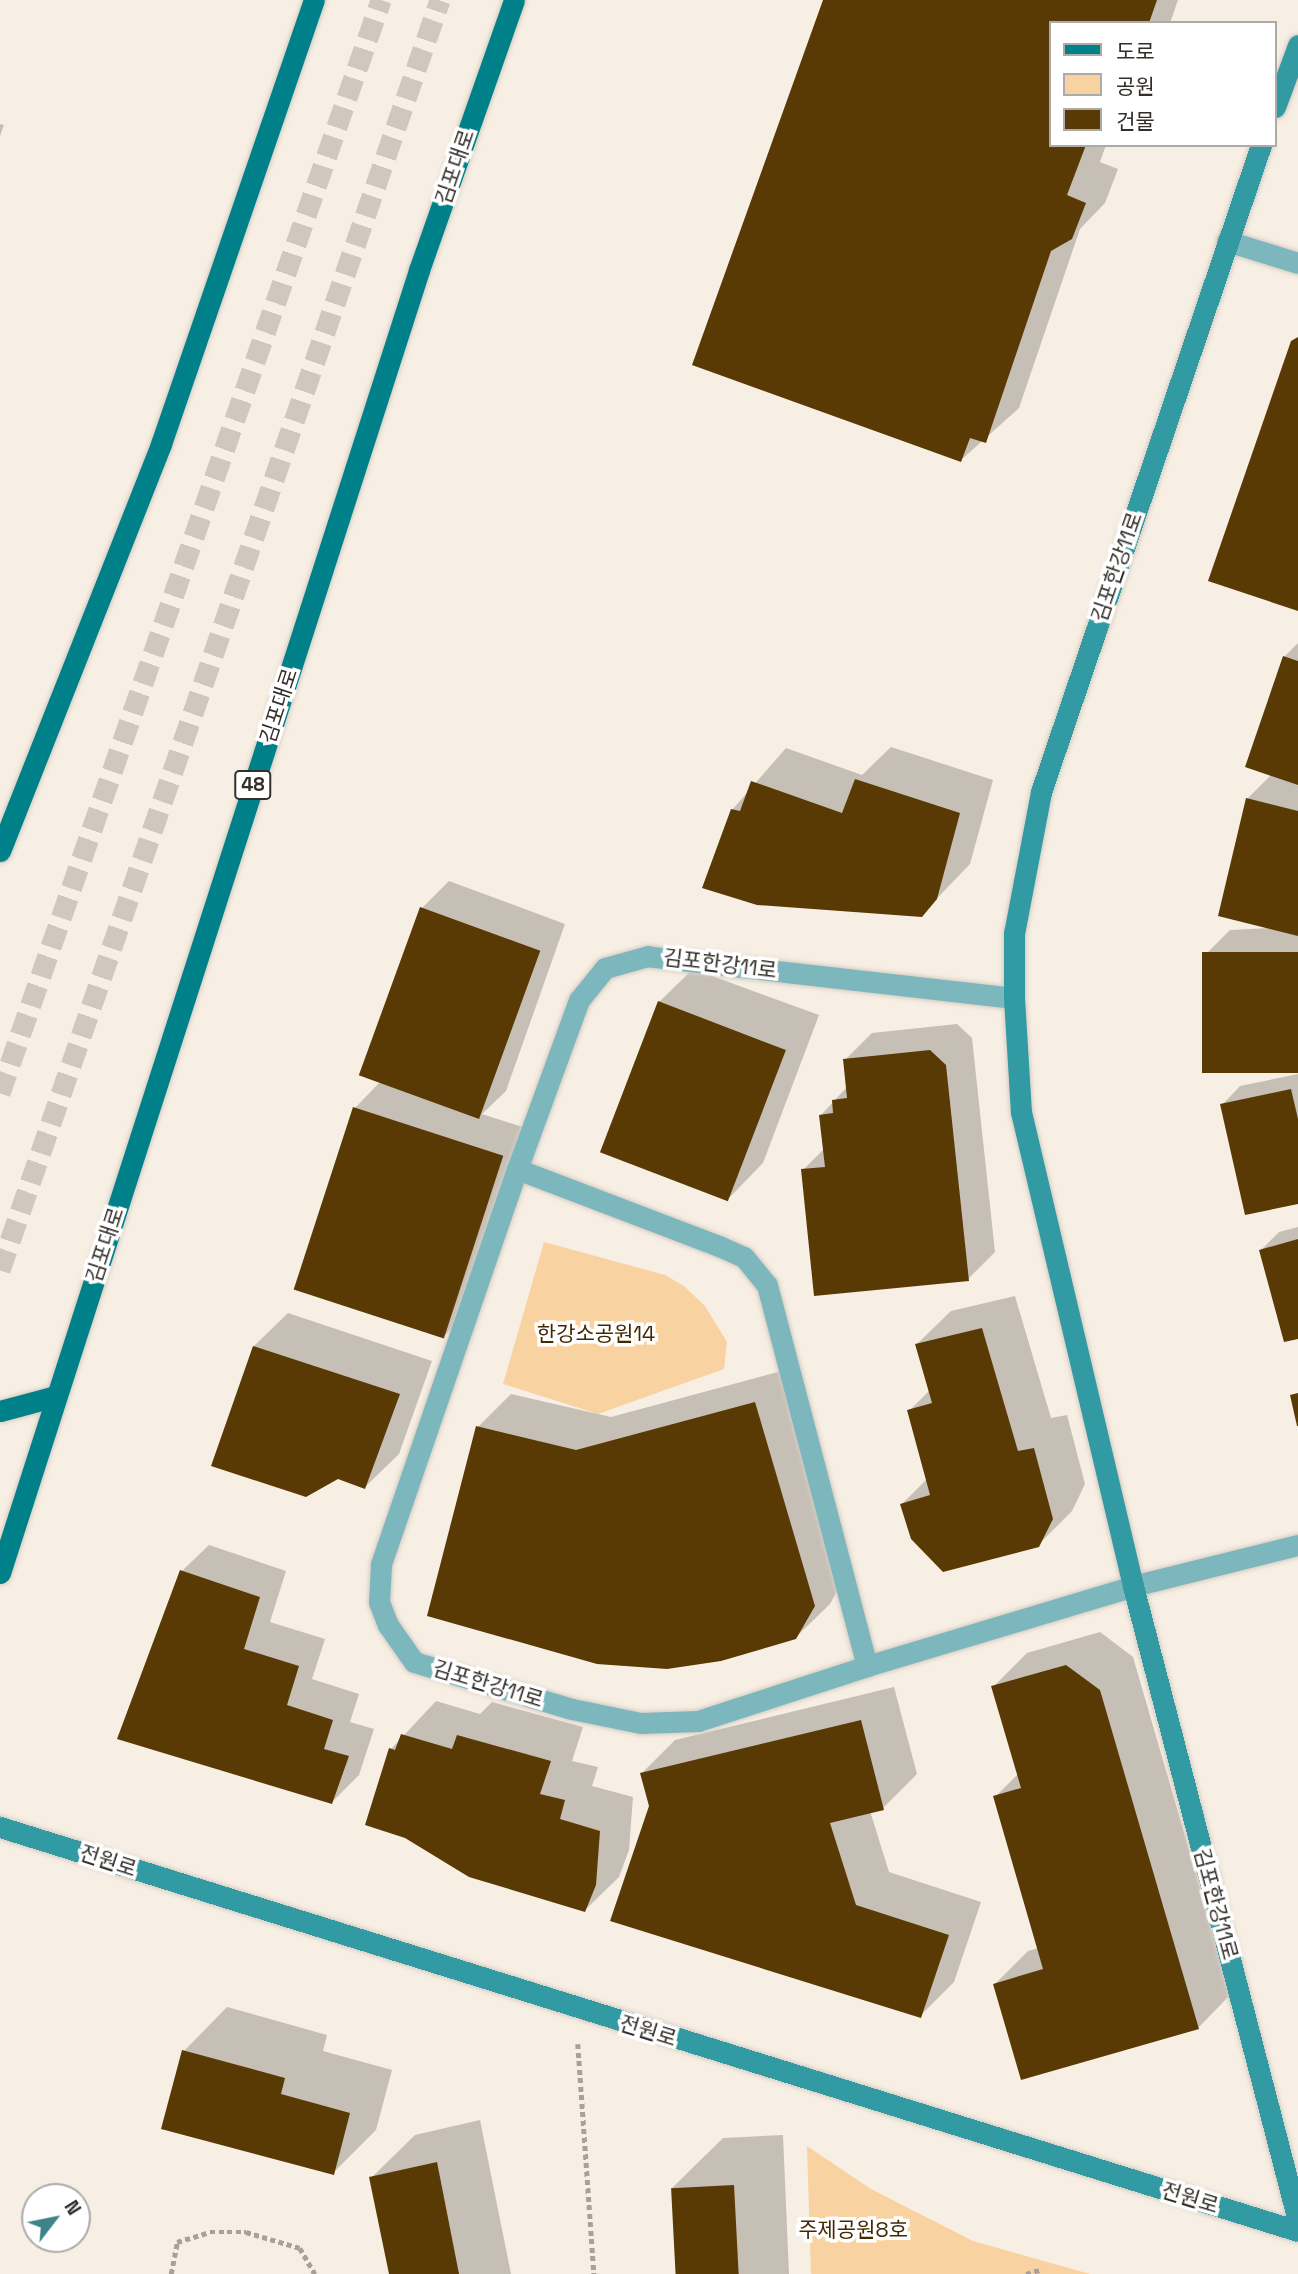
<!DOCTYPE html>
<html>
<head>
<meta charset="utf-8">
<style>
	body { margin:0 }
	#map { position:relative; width:1298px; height:2274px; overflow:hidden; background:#f8efe4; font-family:"Space Grotesk","Noto Sans KR",sans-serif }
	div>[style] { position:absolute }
	.green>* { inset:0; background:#f9d2a1 }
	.shadow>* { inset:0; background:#0003 }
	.building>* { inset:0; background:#5a3a04; transform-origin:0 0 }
	.primary-tunnel>* { height:21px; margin-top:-10.5px; transform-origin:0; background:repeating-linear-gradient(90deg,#d0c8bf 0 21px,transparent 0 31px) }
	.path>* { height:4.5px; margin-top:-2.25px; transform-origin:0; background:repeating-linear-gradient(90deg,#a8a199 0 5px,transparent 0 8.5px) }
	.roads { filter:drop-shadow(0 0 2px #d4ccc3) drop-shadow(0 0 2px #d4ccc3) }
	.street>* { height:21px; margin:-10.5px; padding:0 10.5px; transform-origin:10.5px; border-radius:10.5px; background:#7cb7bd }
	.secondary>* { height:21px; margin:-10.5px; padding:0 10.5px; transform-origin:10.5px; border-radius:10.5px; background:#319aa3 }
	.primary>* { height:21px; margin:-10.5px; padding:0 10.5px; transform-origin:10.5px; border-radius:10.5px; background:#00818a }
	span { translate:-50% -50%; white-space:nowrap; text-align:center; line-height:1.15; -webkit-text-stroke:7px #fff; paint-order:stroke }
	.shield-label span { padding:2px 5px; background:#fff; border:2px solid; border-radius:5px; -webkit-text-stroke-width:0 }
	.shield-label { font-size:19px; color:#322e2a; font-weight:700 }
	.street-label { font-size:21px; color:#322e2a }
	.park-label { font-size:21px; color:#442a02 }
	.legend { position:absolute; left:1049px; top:21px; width:228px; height:126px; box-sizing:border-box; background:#fff; border:2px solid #adabaa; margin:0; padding:9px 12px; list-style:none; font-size:21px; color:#322e2a }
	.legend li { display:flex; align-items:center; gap:14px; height:35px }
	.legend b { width:35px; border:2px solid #adabaa }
	.north { position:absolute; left:21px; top:2183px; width:70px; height:70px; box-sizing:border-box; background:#fff; border:2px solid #adabaa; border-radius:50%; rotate:58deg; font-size:19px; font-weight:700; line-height:28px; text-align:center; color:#322e2a }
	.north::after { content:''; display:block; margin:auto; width:24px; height:32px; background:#3c838a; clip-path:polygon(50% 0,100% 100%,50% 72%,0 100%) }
</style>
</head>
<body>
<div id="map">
	<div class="green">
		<i style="clip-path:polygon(544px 1242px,665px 1275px,684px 1286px,705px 1306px,727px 1342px,724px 1369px,598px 1414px,503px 1384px)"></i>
		<i style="clip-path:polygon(807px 2146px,871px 2189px,973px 2241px,1090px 2274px,811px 2274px)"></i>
	</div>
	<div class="shadow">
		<i style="clip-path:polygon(824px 0,1178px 0,1170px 23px,1051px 23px,1051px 145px,1106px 145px,1100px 162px,1118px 169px,1105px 203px,1080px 229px,1019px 408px,961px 460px)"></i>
		<i style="clip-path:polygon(0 124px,4px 125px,0 136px)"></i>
		<i style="clip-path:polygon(1298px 643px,1298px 1071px,1203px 957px,1230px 930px,1272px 928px,1247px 799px,1272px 774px,1284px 657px)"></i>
		<i style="clip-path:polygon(891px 747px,993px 780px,970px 864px,921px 915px,732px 810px,786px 748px,862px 775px)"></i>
		<i style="clip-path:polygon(449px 881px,565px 924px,506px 1091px,482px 1114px,529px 1129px,471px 1309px,444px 1336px,355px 1108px,380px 1082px,422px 908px)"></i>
		<i style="clip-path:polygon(693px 969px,819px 1015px,763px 1163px,730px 1197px,659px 1002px)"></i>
		<i style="clip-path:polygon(957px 1024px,972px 1038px,995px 1252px,968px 1279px,803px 1170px,825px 1148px,821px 1115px,847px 1087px,845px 1060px,872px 1033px)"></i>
		<i style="clip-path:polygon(1298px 1074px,1298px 1202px,1222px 1105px,1240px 1086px)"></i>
		<i style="clip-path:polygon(1298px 1227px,1298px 1337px,1261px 1250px,1279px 1232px)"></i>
		<i style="clip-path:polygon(1015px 1296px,1051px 1418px,1067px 1415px,1085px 1484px,1072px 1511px,1038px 1545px,902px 1504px,927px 1479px,909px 1411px,930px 1390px,917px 1344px,951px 1311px)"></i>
		<i style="clip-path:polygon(288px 1313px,432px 1361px,399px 1454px,365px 1487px,254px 1346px)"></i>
		<i style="clip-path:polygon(789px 1369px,848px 1571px,830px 1604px,795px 1638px,478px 1427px,511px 1394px,611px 1417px)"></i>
		<i style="clip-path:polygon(209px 1545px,286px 1571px,270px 1622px,325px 1639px,312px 1679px,359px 1694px,350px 1722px,374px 1729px,359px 1775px,332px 1802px,182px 1571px)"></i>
		<i style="clip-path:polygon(1100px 1632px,1133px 1657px,1231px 1994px,1198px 2028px,995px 1984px,1028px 1951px,1038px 1948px,995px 1797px,1018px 1774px,993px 1687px,1027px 1653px)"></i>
		<i style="clip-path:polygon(894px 1687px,917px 1774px,883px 1808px,870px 1811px,889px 1872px,981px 1902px,954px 1982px,920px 2016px,651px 1806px,641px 1774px,675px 1740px)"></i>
		<i style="clip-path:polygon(436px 1701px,480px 1714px,492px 1702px,583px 1727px,572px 1761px,598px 1767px,592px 1786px,633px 1797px,629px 1850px,619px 1877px,585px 1910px,391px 1749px)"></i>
		<i style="clip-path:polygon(227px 2007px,327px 2035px,323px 2051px,392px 2070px,376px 2130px,333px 2173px,184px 2051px)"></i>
		<i style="clip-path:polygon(480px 2120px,511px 2274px,391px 2274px,371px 2178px,415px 2135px)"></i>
		<i style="clip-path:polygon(783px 2135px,789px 2274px,676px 2274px,672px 2188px,723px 2138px)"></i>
	</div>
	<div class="building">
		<i style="clip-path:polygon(823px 0,1157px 0,1149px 23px,1051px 23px,1051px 145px,1086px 145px,1067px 195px,1086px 203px,1072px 239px,1051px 251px,986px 443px,970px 438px,961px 462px,692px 365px)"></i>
		<i style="clip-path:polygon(1298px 337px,1298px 611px,1208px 581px,1291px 341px)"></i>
		<i style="clip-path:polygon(1283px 656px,1298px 661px,1298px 785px,1245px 767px)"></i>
		<i style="clip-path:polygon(855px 779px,960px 813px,937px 899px,922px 917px,757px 905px,702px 888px,731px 809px,740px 811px,751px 781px,842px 813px)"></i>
		<i style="clip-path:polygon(1246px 798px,1298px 811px,1298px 936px,1218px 916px)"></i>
		<i style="left:420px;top:907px;width:128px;height:179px;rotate:20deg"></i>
		<i style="left:1298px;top:952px;width:121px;height:96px;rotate:90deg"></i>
		<i style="left:658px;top:1001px;width:137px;height:162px;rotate:21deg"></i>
		<i style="clip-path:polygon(930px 1050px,946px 1065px,969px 1281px,814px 1296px,801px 1169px,825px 1167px,819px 1115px,833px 1113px,832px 1100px,847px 1098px,843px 1059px)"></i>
		<i style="clip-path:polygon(1291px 1089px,1298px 1119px,1298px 1204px,1245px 1215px,1220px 1104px)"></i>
		<i style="left:353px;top:1107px;width:158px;height:192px;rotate:18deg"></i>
		<i style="clip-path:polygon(1298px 1239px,1298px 1339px,1284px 1342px,1259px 1250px)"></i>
		<i style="clip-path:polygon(982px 1328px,1018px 1451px,1034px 1448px,1053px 1519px,1039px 1547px,943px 1572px,911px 1539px,900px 1504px,930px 1495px,907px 1410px,932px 1403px,915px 1344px)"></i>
		<i style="clip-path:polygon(253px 1346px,400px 1394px,365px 1489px,338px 1479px,306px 1497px,211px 1466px)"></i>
		<i style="clip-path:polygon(1298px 1393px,1298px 1426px,1297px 1426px,1290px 1395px)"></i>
		<i style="clip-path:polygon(755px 1402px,815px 1606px,796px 1639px,721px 1661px,667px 1669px,597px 1664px,427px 1616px,476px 1426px,576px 1450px)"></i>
		<i style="clip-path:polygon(180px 1570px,260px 1597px,244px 1649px,299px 1666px,287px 1705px,333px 1720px,324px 1749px,349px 1756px,332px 1804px,117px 1739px)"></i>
		<i style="clip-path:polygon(1066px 1665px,1100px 1690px,1199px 2029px,1021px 2080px,993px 1984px,1043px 1969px,993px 1796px,1021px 1788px,991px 1686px)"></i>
		<i style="clip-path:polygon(861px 1720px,884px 1810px,830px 1823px,856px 1905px,949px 1935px,921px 2018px,610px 1921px,649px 1806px,640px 1773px)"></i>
		<i style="clip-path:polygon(401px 1734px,452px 1749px,457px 1735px,551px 1761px,540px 1794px,565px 1800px,560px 1819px,600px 1831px,596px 1885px,585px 1912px,469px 1877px,405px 1838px,365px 1825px,389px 1748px,395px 1750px)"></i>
		<i style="clip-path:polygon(182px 2050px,285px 2078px,281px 2094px,350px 2113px,334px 2175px,161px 2129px)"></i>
		<i style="clip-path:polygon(437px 2162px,459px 2274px,389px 2274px,369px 2177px)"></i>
		<i style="left:734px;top:2185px;width:89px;height:63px;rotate:87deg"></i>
	</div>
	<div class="primary-tunnel">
		<i style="left:0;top:1093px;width:1158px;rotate:-70.78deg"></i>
		<i style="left:0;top:1270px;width:1344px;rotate:-70.89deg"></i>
	</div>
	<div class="path">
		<i style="left:578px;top:2044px;width:231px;rotate:86deg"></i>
		<i style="left:171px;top:2274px;width:33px;rotate:-79deg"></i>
		<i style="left:177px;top:2242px;width:34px;rotate:-17deg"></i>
		<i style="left:210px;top:2232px;width:36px"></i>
		<i style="left:246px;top:2232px;width:56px;rotate:16.5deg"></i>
		<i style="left:300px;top:2248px;width:30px;rotate:60deg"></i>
		<i style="left:1026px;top:2274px;width:17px;rotate:-17deg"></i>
	</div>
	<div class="roads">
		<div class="street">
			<i style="left:1227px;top:241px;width:74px;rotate:17.2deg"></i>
			<i style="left:1014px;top:998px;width:368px;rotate:-173.5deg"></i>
			<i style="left:648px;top:956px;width:45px;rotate:164.4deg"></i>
			<i style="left:605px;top:968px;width:41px;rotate:129.1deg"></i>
			<i style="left:579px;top:1000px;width:180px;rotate:110.1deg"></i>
			<i style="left:517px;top:1169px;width:216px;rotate:20.9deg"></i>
			<i style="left:719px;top:1246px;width:27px;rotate:24deg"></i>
			<i style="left:744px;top:1257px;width:36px;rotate:51deg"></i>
			<i style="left:767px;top:1285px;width:394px;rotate:75.3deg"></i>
			<i style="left:867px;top:1666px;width:278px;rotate:-16.7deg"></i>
			<i style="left:1133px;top:1586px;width:170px;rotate:-14deg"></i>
			<i style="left:517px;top:1169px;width:419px;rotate:109deg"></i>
			<i style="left:381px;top:1565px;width:37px;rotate:93deg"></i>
			<i style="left:379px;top:1602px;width:25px;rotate:69deg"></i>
			<i style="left:388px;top:1625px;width:45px;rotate:54.9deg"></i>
			<i style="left:414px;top:1662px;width:165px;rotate:16.6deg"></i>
			<i style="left:572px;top:1709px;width:70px;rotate:11.5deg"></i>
			<i style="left:641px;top:1723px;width:57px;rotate:-2deg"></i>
			<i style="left:698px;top:1721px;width:178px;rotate:-18deg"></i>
		</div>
		<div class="secondary">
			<i style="left:1275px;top:107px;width:66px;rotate:-69.6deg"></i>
			<i style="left:1261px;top:145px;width:683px;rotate:108.78deg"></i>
			<i style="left:1041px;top:792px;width:144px;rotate:100.8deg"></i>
			<i style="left:1014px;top:933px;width:65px;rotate:90deg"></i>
			<i style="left:1014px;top:998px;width:114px;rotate:86.5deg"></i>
			<i style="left:1021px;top:1112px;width:487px;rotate:76.7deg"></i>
			<i style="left:1133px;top:1586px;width:656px;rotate:75.43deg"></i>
			<i style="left:0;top:1827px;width:1359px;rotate:17.29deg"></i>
		</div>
		<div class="primary">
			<i style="left:0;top:851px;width:438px;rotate:-68.4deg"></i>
			<i style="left:161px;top:444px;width:470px;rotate:-71deg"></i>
			<i style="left:0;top:1411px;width:58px;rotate:-15deg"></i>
			<i style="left:0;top:1573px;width:1369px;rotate:-72.17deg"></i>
			<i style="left:419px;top:270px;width:286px;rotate:-70.6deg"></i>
		</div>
	</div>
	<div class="shield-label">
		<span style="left:253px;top:785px">48</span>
	</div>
	<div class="street-label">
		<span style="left:455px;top:167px;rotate:-71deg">김포대로</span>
		<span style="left:1117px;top:567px;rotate:-71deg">김포한강11로</span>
		<span style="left:279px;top:706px;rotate:-72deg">김포대로</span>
		<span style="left:720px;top:964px;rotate:7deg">김포한강11로</span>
		<span style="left:105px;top:1245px;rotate:-72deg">김포대로</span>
		<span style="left:488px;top:1684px;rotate:17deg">김포한강11로</span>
		<span style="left:108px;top:1861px;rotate:18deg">전원로</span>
		<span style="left:1216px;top:1904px;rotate:75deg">김포한강11로</span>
		<span style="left:648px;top:2031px;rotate:17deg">전원로</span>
		<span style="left:1190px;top:2198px;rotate:17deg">전원로</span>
	</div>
	<div class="park-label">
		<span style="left:596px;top:1334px">한강소공원14</span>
		<span style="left:853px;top:2230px">주제공원8호</span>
	</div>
	<ul class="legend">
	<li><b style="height:9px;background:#00818a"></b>도로</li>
	<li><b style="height:19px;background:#f9d2a1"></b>공원</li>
	<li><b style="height:19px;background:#5a3a04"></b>건물</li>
	</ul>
	<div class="north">N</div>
</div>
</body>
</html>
